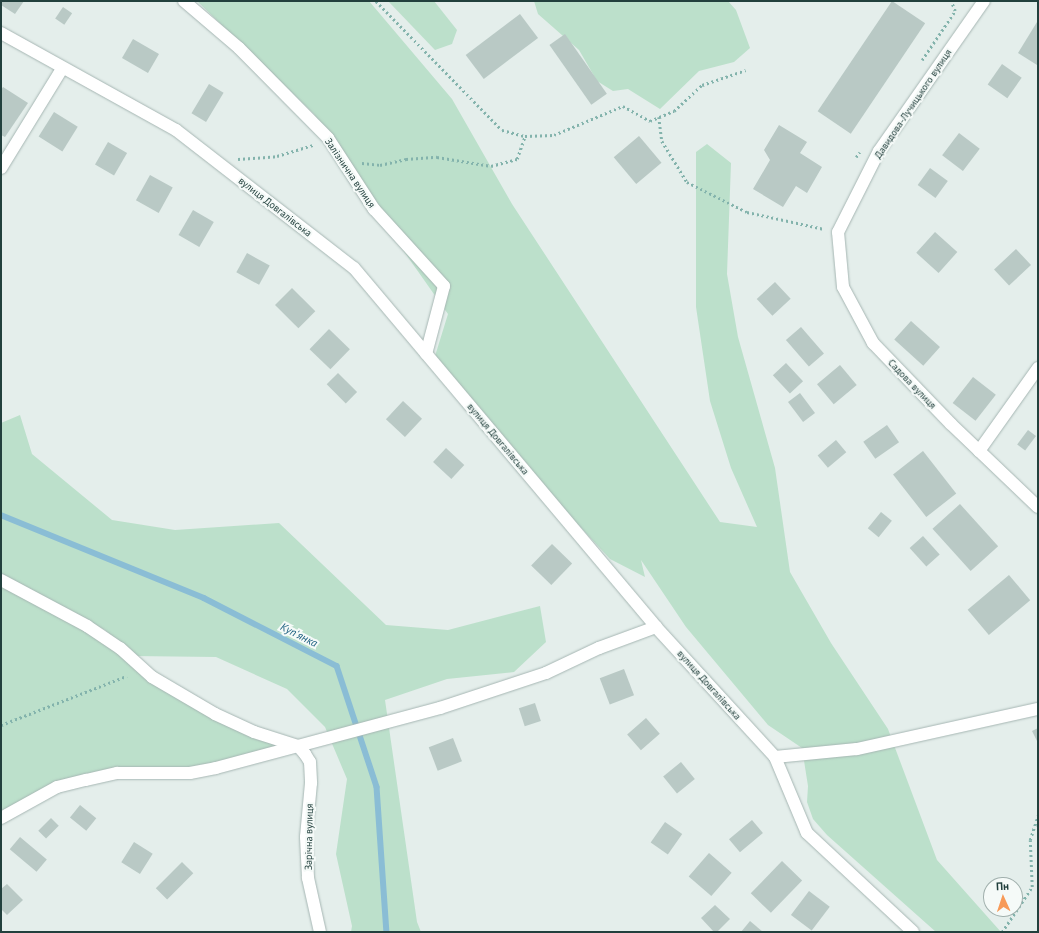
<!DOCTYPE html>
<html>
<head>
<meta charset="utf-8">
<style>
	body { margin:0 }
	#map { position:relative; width:1039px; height:933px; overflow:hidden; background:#e4eeeb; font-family:"PT Sans",sans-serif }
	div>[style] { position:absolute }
	.green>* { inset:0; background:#bce0cb }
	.stream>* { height:5.5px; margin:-2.75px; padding:0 2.75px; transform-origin:2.75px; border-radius:2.75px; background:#8abdd5 }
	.building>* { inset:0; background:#b9c9c5; transform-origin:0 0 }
	.path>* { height:2.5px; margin-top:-1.25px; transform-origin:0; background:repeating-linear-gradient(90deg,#83b3ac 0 2px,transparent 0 5px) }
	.roads { filter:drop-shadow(0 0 1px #a6b6b3) drop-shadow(0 0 1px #a6b6b3) }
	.minor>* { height:12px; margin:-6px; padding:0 6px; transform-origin:6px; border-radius:6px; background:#fff }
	span { translate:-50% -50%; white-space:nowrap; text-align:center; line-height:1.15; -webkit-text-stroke:4px #f5faf8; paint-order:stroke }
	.street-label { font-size:10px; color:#22403d }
	.water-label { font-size:11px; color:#195d7f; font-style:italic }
	.frame { position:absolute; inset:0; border:2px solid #22403d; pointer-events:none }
	.north { position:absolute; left:983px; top:877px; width:40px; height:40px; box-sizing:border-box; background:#f5faf8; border:1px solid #a1b0ad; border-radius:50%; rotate:357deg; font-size:11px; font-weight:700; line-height:16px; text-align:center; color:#22403d }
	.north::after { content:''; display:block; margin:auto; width:14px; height:18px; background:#f79a58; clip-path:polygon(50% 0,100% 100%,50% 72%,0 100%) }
</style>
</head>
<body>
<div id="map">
	<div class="green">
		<i style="clip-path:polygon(197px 1px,369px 1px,452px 99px,512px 204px,720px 522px,757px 527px,731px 468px,710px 401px,696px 307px,696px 152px,707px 144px,731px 163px,727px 274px,738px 337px,775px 468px,790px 572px,831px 643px,888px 729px,937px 860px,1001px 932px,936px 932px,827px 835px,813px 819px,807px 802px,808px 786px,802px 748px,768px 725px,686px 627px,641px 560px,645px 577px,610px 559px,559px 504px,435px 356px,448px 314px,374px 209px,314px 114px)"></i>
		<i style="clip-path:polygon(388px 1px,434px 1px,457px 30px,452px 44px,435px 50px)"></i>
		<i style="clip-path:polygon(534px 1px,728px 1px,736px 10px,750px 48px,734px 62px,699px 71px,660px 109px,628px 89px,613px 91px,597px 81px,579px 50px,538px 14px)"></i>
		<i style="clip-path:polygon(evenodd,20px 415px,32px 454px,112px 520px,175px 530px,279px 523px,386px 625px,448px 630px,540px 606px,546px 642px,514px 672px,447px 679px,385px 700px,417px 922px,421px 932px,351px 932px,352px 926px,336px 854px,347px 779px,325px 727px,287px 689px,216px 657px,132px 656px,180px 693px,298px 746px,216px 768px,86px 780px,1px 818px,1px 423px,20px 415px,11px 585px,105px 630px,123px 649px,11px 585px)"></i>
	</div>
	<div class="stream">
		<i style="left:1px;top:515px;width:219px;rotate:22.2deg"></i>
		<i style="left:204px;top:598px;width:149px;rotate:27.1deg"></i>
		<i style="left:337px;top:666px;width:127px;rotate:71.7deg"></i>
		<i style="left:377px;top:787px;width:145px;rotate:86.1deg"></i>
	</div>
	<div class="building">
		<i style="clip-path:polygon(1px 1px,24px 1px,15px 14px,1px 5px)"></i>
		<i style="left:892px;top:1px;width:40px;height:133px;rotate:34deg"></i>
		<i style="left:63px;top:7px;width:11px;height:14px;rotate:34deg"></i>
		<i style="left:520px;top:14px;width:30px;height:68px;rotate:53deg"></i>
		<i style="clip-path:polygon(1037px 22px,1038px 23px,1037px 65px,1018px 53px)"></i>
		<i style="left:565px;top:34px;width:73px;height:19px;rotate:55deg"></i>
		<i style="left:133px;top:39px;width:30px;height:22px;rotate:30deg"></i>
		<i style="left:1002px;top:64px;width:24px;height:25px;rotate:35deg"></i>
		<i style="left:209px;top:84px;width:17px;height:34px;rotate:31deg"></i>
		<i style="clip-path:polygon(3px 87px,28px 103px,5px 137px,1px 135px,1px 90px)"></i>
		<i style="left:54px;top:112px;width:28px;height:29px;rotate:32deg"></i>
		<i style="clip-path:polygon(779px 125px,807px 142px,800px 153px,822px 167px,807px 193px,796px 186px,783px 207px,753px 189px,770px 160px,764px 150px)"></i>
		<i style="left:959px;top:133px;width:26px;height:28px;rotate:37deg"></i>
		<i style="left:639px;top:136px;width:35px;height:33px;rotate:50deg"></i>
		<i style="left:108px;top:142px;width:22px;height:26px;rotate:30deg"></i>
		<i style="left:930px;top:168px;width:22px;height:21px;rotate:36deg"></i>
		<i style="left:150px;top:175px;width:26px;height:29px;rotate:29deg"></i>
		<i style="left:193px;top:210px;width:24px;height:29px;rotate:30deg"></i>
		<i style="left:935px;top:232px;width:30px;height:28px;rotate:42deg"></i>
		<i style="left:1016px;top:249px;width:22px;height:30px;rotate:47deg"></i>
		<i style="left:247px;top:253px;width:26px;height:22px;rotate:29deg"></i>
		<i style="left:775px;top:282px;width:23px;height:25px;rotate:47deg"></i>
		<i style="left:292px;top:288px;width:33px;height:24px;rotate:45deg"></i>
		<i style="left:911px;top:321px;width:39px;height:25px;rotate:42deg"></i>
		<i style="left:801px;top:327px;width:35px;height:20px;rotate:49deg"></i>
		<i style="left:329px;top:329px;width:29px;height:28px;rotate:44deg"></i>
		<i style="left:786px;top:363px;width:25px;height:18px;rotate:47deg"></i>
		<i style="left:840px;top:365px;width:26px;height:30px;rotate:50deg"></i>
		<i style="left:338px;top:373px;width:27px;height:16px;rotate:45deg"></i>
		<i style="left:973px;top:377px;width:29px;height:33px;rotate:38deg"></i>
		<i style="left:800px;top:393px;width:25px;height:15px;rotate:53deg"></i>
		<i style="left:403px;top:401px;width:26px;height:25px;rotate:43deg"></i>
		<i style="left:887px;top:425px;width:21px;height:29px;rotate:55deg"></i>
		<i style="left:1028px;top:430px;width:10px;height:18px;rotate:37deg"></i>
		<i style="left:836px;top:440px;width:16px;height:24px;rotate:50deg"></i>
		<i style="left:446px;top:448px;width:25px;height:19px;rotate:43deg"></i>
		<i style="left:923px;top:451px;width:54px;height:38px;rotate:52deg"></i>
		<i style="left:960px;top:504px;width:57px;height:37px;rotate:48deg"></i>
		<i style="left:881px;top:512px;width:14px;height:21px;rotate:39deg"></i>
		<i style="left:923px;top:536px;width:25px;height:18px;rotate:48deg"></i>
		<i style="left:552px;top:544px;width:28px;height:30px;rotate:44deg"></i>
		<i style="left:1009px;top:575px;width:33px;height:54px;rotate:50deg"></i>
		<i style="left:624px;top:669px;width:28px;height:26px;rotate:69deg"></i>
		<i style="left:535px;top:703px;width:19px;height:17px;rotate:72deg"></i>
		<i style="left:646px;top:718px;width:21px;height:25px;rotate:49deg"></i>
		<i style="clip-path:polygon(1038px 728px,1038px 743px,1032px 731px)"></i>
		<i style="left:453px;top:738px;width:25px;height:26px;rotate:69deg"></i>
		<i style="left:681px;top:762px;width:22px;height:23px;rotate:51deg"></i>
		<i style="left:80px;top:805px;width:21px;height:16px;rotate:39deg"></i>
		<i style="left:51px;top:818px;width:11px;height:18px;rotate:45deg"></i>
		<i style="left:752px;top:820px;width:17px;height:30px;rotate:50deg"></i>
		<i style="left:665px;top:822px;width:21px;height:25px;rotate:35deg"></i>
		<i style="left:20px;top:837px;width:35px;height:16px;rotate:40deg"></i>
		<i style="left:134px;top:842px;width:22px;height:24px;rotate:32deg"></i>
		<i style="left:709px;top:853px;width:30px;height:31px;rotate:41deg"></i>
		<i style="left:782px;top:861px;width:28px;height:45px;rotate:44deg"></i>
		<i style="left:182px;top:862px;width:16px;height:37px;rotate:45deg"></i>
		<i style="clip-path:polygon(7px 884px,23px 900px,7px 915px,1px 909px,1px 889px)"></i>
		<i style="left:809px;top:891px;width:26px;height:30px;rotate:37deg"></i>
		<i style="clip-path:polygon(715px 905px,730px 919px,717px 932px,714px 932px,701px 918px)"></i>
		<i style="clip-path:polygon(750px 921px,763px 932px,741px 932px)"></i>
	</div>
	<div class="path">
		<i style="left:376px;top:1px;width:180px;rotate:45.7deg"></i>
		<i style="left:502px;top:130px;width:24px;rotate:15deg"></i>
		<i style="left:525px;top:136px;width:29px;rotate:-2deg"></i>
		<i style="left:554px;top:135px;width:75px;rotate:-22.8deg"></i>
		<i style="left:623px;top:106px;width:31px;rotate:29deg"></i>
		<i style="left:650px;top:121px;width:26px;rotate:-23deg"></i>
		<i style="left:674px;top:111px;width:38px;rotate:-43deg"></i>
		<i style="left:702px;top:85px;width:46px;rotate:-18.8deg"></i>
		<i style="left:922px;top:60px;width:59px;rotate:-56deg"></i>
		<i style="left:955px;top:11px;width:11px;rotate:-112deg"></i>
		<i style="left:659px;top:117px;width:24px;rotate:83deg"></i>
		<i style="left:662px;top:141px;width:48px;rotate:58.6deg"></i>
		<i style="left:687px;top:182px;width:67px;rotate:26.6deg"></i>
		<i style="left:747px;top:212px;width:79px;rotate:12.4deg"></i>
		<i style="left:856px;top:157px;width:6px;rotate:-51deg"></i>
		<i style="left:238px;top:159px;width:39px;rotate:-4deg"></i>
		<i style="left:277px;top:156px;width:38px;rotate:-17deg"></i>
		<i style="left:362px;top:163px;width:18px;rotate:6deg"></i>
		<i style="left:380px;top:165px;width:27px;rotate:-13deg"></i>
		<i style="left:406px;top:159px;width:31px;rotate:-4deg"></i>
		<i style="left:437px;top:157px;width:55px;rotate:9.5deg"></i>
		<i style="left:491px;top:166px;width:27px;rotate:-15deg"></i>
		<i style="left:517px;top:159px;width:24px;rotate:-71deg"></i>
		<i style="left:1px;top:725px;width:135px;rotate:-21.3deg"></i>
		<i style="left:1002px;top:932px;width:54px;rotate:-56.3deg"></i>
		<i style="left:1032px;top:887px;width:47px;rotate:-92.4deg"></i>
		<i style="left:1030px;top:840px;width:26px;rotate:-72deg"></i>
	</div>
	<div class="roads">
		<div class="minor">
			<i style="left:184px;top:1px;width:72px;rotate:40.5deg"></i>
			<i style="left:239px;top:48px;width:127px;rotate:45.3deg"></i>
			<i style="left:328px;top:138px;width:85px;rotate:57.1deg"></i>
			<i style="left:374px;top:209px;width:104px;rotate:47.7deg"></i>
			<i style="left:444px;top:286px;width:70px;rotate:104.8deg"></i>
			<i style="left:984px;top:1px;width:183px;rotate:125deg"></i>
			<i style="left:879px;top:151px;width:91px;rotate:116.8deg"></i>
			<i style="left:838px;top:232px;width:55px;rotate:84.8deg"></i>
			<i style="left:843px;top:287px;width:64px;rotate:61.8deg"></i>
			<i style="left:873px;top:343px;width:112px;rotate:46.1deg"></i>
			<i style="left:951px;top:424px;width:120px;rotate:43.7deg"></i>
			<i style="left:1px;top:33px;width:200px;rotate:29deg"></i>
			<i style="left:176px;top:130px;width:225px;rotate:37.8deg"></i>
			<i style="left:354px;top:268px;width:469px;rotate:49.9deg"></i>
			<i style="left:656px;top:627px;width:176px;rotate:47.5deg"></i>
			<i style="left:775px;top:757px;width:82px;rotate:67.2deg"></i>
			<i style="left:807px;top:833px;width:145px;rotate:43deg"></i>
			<i style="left:1px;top:168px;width:116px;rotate:-58.4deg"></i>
			<i style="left:979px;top:451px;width:102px;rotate:-54.6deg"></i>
			<i style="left:1px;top:580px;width:98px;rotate:28.1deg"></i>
			<i style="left:87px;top:626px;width:40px;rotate:34deg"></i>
			<i style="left:120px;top:648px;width:43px;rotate:42.2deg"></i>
			<i style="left:152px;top:677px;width:73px;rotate:30.4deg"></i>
			<i style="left:215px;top:714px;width:43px;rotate:24.8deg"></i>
			<i style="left:254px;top:732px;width:46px;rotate:17.7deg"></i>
			<i style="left:298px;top:746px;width:11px;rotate:49deg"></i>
			<i style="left:305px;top:754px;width:9px;rotate:58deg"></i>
			<i style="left:310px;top:762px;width:21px;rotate:87deg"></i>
			<i style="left:311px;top:783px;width:54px;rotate:95.3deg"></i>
			<i style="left:306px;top:837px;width:41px;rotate:87.2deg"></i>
			<i style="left:308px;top:878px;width:55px;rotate:77.5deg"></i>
			<i style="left:775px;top:757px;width:82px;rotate:-5.6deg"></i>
			<i style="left:857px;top:749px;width:185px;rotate:-12.5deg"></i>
			<i style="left:1px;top:818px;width:64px;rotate:-29deg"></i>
			<i style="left:57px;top:787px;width:30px;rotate:-14deg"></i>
			<i style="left:86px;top:780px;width:32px;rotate:-13deg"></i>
			<i style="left:117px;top:773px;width:73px"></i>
			<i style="left:190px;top:773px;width:26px;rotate:-11deg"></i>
			<i style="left:216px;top:768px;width:232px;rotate:-15deg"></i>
			<i style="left:440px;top:708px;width:112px;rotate:-18.3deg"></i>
			<i style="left:546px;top:673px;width:59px;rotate:-25.3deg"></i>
			<i style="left:599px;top:648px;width:61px;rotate:-20.2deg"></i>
		</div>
	</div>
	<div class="street-label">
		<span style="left:913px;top:104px;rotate:-56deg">Давидова-Лучицького вулиця</span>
		<span style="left:350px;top:173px;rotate:56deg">Залізнична вулиця</span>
		<span style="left:275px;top:207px;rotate:38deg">вулиця Довгалівська</span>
		<span style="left:912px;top:384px;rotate:46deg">Садова вулиця</span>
		<span style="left:498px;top:439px;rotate:50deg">вулиця Довгалівська</span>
		<span style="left:709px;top:685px;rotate:48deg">вулиця Довгалівська</span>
		<span style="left:309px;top:837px;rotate:-89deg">Зарічна вулиця</span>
	</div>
	<div class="water-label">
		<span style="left:299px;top:635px;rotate:27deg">Куп'янка</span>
	</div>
	<div class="frame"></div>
	<div class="north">Пн</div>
</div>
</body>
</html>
